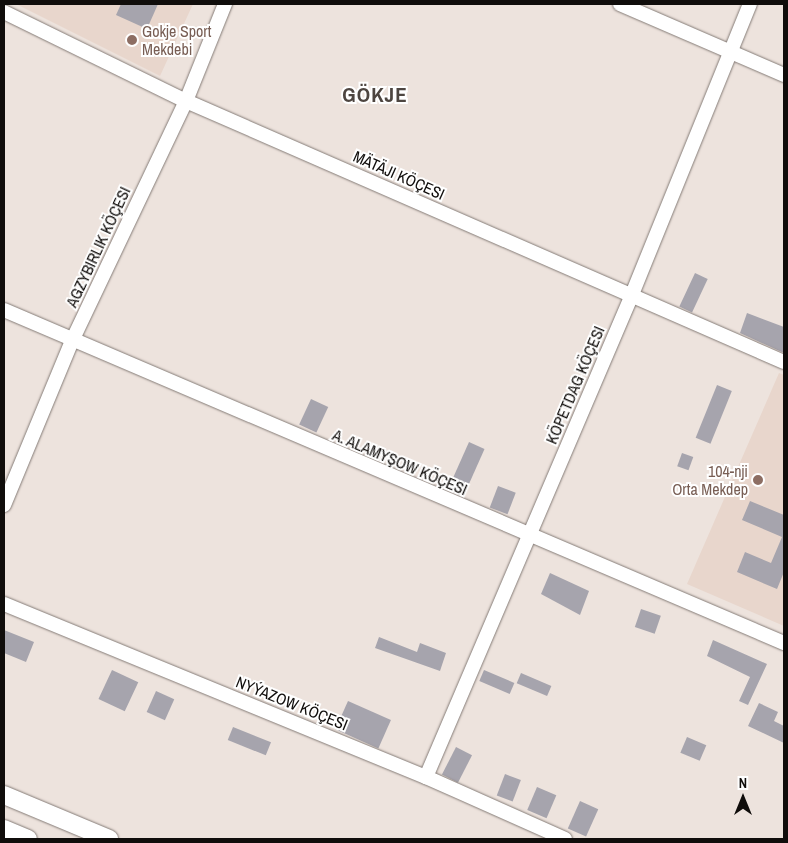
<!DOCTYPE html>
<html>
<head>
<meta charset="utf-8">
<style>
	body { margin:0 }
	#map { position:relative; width:788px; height:843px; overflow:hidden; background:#ede3dd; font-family:"Archivo Narrow",sans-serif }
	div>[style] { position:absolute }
	.built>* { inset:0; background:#e8d6cc }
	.building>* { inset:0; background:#a6a4ad; transform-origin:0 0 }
	.roads { filter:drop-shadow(0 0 1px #847b76) drop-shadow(0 0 1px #847b76) }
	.minor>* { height:14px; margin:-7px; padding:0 7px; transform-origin:7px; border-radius:7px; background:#fff }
	.major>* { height:18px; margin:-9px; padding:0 9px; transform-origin:9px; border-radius:9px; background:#fff }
	.dots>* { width:14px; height:14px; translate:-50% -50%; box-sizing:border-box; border:2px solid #fff; border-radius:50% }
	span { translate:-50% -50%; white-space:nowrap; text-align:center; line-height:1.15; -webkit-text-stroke:4px #fff; paint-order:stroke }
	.education-label { font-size:16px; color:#785e54 }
	.left { translate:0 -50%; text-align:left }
	.right { translate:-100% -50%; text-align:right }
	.street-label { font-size:16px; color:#100d0b }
	.district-label { font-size:21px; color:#4d4540; font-weight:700; letter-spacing:1px }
	.frame { position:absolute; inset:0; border:5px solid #100d0b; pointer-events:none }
	.north { position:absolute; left:718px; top:773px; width:50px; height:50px; -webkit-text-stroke:4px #fff; paint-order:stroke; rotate:0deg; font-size:14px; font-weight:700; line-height:20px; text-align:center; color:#100d0b }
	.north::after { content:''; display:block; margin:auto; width:18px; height:22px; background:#100d0b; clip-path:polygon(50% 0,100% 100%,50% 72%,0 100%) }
</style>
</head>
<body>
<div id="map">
	<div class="built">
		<i style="clip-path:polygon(16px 4px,193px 4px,160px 76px)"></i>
		<i style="clip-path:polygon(779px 373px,784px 375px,784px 626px,687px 584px)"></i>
	</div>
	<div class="building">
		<i style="clip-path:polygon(121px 4px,158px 4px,147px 29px,116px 15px)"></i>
		<i style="left:695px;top:273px;width:14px;height:37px;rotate:25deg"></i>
		<i style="clip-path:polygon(747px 313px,784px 327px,784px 353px,740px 333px)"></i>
		<i style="left:717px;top:385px;width:16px;height:57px;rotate:22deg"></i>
		<i style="left:311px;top:399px;width:19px;height:28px;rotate:25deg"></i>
		<i style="left:469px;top:442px;width:17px;height:52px;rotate:24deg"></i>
		<i style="left:682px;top:453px;width:12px;height:14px;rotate:20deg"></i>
		<i style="left:498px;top:486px;width:19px;height:23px;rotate:21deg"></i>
		<i style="clip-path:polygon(750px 501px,784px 515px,784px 572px,777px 589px,737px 572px,745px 552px,771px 563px,782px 537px,742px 520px)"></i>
		<i style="clip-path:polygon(550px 573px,589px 591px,580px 615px,541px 594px)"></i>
		<i style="left:641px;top:609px;width:21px;height:19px;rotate:19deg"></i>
		<i style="clip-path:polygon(4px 630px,34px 642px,26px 662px,4px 653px)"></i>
		<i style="clip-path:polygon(379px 637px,417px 652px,420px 643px,446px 653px,440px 671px,375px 648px)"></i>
		<i style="clip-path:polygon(713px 640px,767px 664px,748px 705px,739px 701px,750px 677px,707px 656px)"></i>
		<i style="left:112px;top:670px;width:29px;height:32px;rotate:25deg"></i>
		<i style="left:484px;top:670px;width:33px;height:12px;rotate:23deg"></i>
		<i style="left:521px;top:673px;width:33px;height:11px;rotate:23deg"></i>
		<i style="left:156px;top:691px;width:20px;height:23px;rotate:24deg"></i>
		<i style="left:348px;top:701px;width:47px;height:31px;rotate:24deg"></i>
		<i style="clip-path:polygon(759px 703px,778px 712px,774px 721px,784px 726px,784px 743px,748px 726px)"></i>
		<i style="left:233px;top:727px;width:41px;height:14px;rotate:22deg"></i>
		<i style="left:687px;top:737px;width:21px;height:17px;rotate:23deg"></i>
		<i style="left:456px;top:747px;width:18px;height:31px;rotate:27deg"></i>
		<i style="left:505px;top:774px;width:17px;height:23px;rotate:21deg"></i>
		<i style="left:537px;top:787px;width:21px;height:25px;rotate:23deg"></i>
		<i style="left:580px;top:801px;width:20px;height:30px;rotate:24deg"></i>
	</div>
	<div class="roads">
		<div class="minor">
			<i style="left:620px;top:4px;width:179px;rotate:23.4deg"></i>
			<i style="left:4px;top:12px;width:203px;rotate:26.1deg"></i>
			<i style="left:186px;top:101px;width:652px;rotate:23.58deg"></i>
			<i style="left:4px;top:310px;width:848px;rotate:23.12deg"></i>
			<i style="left:4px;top:505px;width:178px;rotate:-67.5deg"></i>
			<i style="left:72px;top:341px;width:266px;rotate:-64.6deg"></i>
			<i style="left:186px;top:101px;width:105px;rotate:-68.1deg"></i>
			<i style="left:4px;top:604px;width:456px;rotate:22.3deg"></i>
			<i style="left:426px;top:777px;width:152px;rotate:24deg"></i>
			<i style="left:426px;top:777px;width:522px;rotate:-66.87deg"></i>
			<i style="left:631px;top:297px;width:316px;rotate:-67.9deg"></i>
		</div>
		<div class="major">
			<i style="left:4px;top:795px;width:114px;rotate:22.7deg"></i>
			<i style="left:4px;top:829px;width:26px;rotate:23deg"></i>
		</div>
	</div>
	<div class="dots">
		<i style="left:132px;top:40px;background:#8d6e63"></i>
		<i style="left:758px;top:480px;background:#8d6e63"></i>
	</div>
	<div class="education-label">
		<span class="left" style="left:142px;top:40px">Gokje Sport<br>Mekdebi</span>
		<span class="right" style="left:748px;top:480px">104-nji<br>Orta Mekdep</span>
	</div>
	<div class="street-label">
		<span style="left:399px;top:175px;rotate:24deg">MÄTÄJI KÖÇESI</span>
		<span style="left:98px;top:247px;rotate:-65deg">AGZYBIRLIK KÖÇESI</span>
		<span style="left:575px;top:385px;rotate:-67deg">KÖPETDAG KÖÇESI</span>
		<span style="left:400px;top:462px;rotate:23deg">A. ALAMYŞOW KÖÇESI</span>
		<span style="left:292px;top:703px;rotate:22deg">NYÝAZOW KÖÇESI</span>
	</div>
	<div class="district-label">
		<span style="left:375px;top:95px">GÖKJE</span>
	</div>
	<div class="frame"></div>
	<div class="north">N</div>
</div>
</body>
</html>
